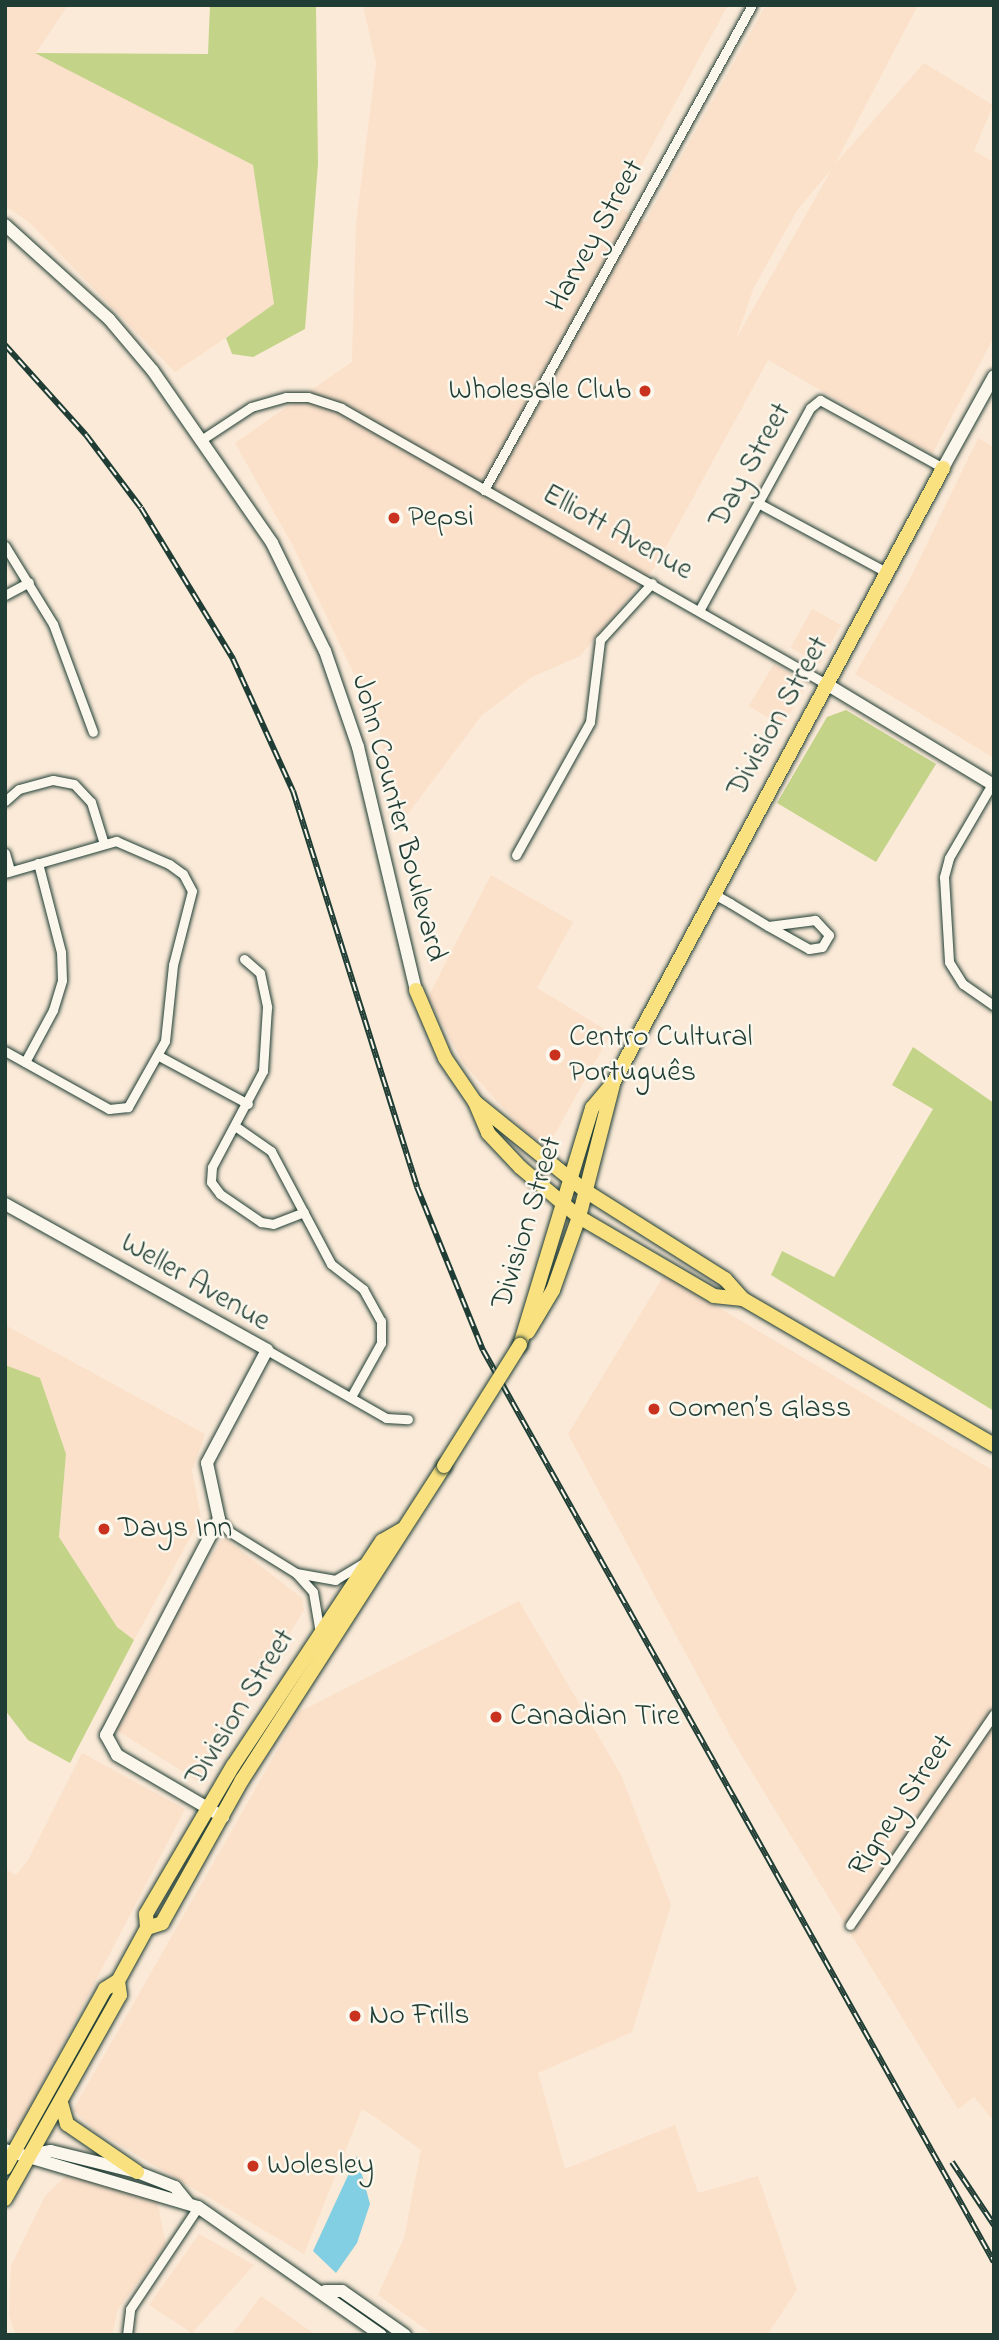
<!DOCTYPE html>
<html>
<head>
<meta charset="utf-8">
<style>
	body { margin:0 }
	#map { position:relative; width:999px; height:2340px; overflow:hidden; background:#fbead8; font-family:"Indie Flower",sans-serif }
	div>[style] { position:absolute }
	.built>* { inset:0; background:#fbe0ca; transform-origin:0 0 }
	.green>* { inset:0; background:#c3d489 }
	.water>* { inset:0; background:#82cee2 }
	.roads { filter:drop-shadow(0 0 2px #1f3d34) drop-shadow(0 0 2px #1f3d34) }
	.street>* { height:9px; margin:-4.5px; padding:0 4.5px; transform-origin:4.5px; border-radius:4.5px; background:#fbf7ec }
	.secondary>* { height:12px; margin:-6px; padding:0 6px; transform-origin:6px; border-radius:6px; background:#fbf7ec }
	.primary>* { height:14px; margin:-7px; padding:0 7px; transform-origin:7px; border-radius:7px; background:#fae180 }
	.rail>* { height:6px; margin-top:-3px; transform-origin:0; background:repeating-linear-gradient(90deg,#fbf7ec 0 10px,#1f3d34 0 20px); box-sizing:border-box; border-block:2px solid #1f3d34 }
	.bridges { filter:drop-shadow(0 0 2px #1f3d34) drop-shadow(0 0 2px #1f3d34) }
	.primary-bridge>* { height:14px; margin:-7px; padding:0 7px; transform-origin:7px; border-radius:7px; background:#fae180 }
	.dots>* { width:19px; height:19px; translate:-50% -50%; box-sizing:border-box; border:4px solid #fbf7ec; border-radius:50% }
	span { translate:-50% -50%; white-space:nowrap; text-align:center; line-height:1.15; -webkit-text-stroke:5px #fbf7ec; paint-order:stroke }
	.street-label { font-size:30px; color:#1f3d34 }
	.poi-label { font-size:30px; color:#1f3d34 }
	.right { translate:-100% -50%; text-align:right }
	.left { translate:0 -50%; text-align:left }
	.frame { position:absolute; inset:0; border:7px solid #1f3d34; pointer-events:none }
</style>
</head>
<body>
<div id="map">
	<div class="built">
		<i style="clip-path:polygon(5px 5px,68px 5px,36px 53px,253px 165px,274px 305px,175px 372px,29px 222px,5px 206px)"></i>
		<i style="clip-path:polygon(evenodd,363px 5px,728px 5px,619px 207px,645px 222px,766px 5px,918px 5px,835px 164px,924px 63px,993px 105px,974px 151px,994px 162px,994px 337px,932px 454px,768px 360px,655px 567px,580px 656px,532px 677px,482px 715px,401px 823px,377px 722px,292px 544px,235px 443px,352px 362px,356px 223px,376px 63px,363px 5px,830px 171px,830px 172px,736px 339px,754px 287px,798px 209px,830px 171px)"></i>
		<i style="clip-path:polygon(978px 438px,994px 447px,994px 758px,855px 674px,909px 581px)"></i>
		<i style="left:812px;top:609px;width:33px;height:44px;rotate:29deg"></i>
		<i style="left:774px;top:664px;width:39px;height:49px;rotate:31deg"></i>
		<i style="clip-path:polygon(491px 875px,573px 922px,537px 988px,611px 1033px,551px 1141px,539px 1142px,521px 1128px,463px 1063px,428px 997px)"></i>
		<i style="clip-path:polygon(664px 1275px,994px 1471px,994px 2121px,974px 2097px,958px 2109px,733px 1741px,568px 1434px)"></i>
		<i style="clip-path:polygon(5px 1325px,205px 1434px,192px 1470px,201px 1518px,134px 1640px,117px 1627px,59px 1537px,66px 1454px,5px 1366px)"></i>
		<i style="clip-path:polygon(223px 1537px,302px 1598px,304px 1610px,198px 1781px,110px 1726px)"></i>
		<i style="clip-path:polygon(519px 1601px,621px 1775px,671px 1905px,632px 2032px,538px 2073px,565px 2169px,675px 2125px,698px 2193px,758px 2176px,797px 2290px,767px 2335px,434px 2335px,378px 2295px,404px 2238px,421px 2150px,378px 2119px,362px 2109px,304px 2254px,93px 2129px,73px 2110px,299px 1712px)"></i>
		<i style="clip-path:polygon(82px 1753px,185px 1809px,17px 2132px,5px 2129px,5px 1869px,16px 1875px,28px 1860px)"></i>
		<i style="clip-path:polygon(66px 2176px,93px 2176px,156px 2196px,166px 2244px,118px 2309px,112px 2335px,16px 2335px,9px 2315px,11px 2266px,45px 2196px)"></i>
		<i style="clip-path:polygon(199px 2234px,254px 2265px,192px 2333px,149px 2305px)"></i>
		<i style="clip-path:polygon(261px 2296px,316px 2335px,232px 2335px)"></i>
	</div>
	<div class="green">
		<i style="clip-path:polygon(210px 5px,316px 5px,318px 164px,305px 329px,253px 357px,232px 354px,226px 338px,274px 304px,253px 165px,35px 53px,208px 54px)"></i>
		<i style="clip-path:polygon(846px 710px,936px 764px,876px 862px,777px 803px,827px 717px)"></i>
		<i style="clip-path:polygon(913px 1047px,994px 1103px,994px 1411px,771px 1275px,782px 1251px,834px 1277px,933px 1109px,892px 1085px)"></i>
		<i style="clip-path:polygon(5px 1365px,40px 1378px,66px 1454px,59px 1537px,117px 1627px,134px 1640px,70px 1763px,28px 1740px,5px 1710px)"></i>
	</div>
	<div class="water">
		<i style="clip-path:polygon(357px 2156px,370px 2204px,357px 2243px,336px 2273px,313px 2251px)"></i>
	</div>
	<div class="roads">
		<div class="street">
			<i style="left:204px;top:438px;width:56px;rotate:-33.4deg"></i>
			<i style="left:251px;top:407px;width:36px;rotate:-16deg"></i>
			<i style="left:286px;top:397px;width:22px"></i>
			<i style="left:308px;top:397px;width:35px;rotate:18deg"></i>
			<i style="left:341px;top:408px;width:560px;rotate:29.63deg"></i>
			<i style="left:484px;top:490px;width:554px;rotate:-61.08deg"></i>
			<i style="left:758px;top:503px;width:145px;rotate:28.3deg"></i>
			<i style="left:5px;top:546px;width:92px;rotate:58.4deg"></i>
			<i style="left:53px;top:624px;width:115px;rotate:69.7deg"></i>
			<i style="left:5px;top:595px;width:27px;rotate:-28deg"></i>
			<i style="left:700px;top:609px;width:229px;rotate:-61.3deg"></i>
			<i style="left:810px;top:408px;width:13px;rotate:-39deg"></i>
			<i style="left:820px;top:400px;width:141px;rotate:28.9deg"></i>
			<i style="left:992px;top:784px;width:86px;rotate:120.2deg"></i>
			<i style="left:949px;top:858px;width:20px;rotate:105deg"></i>
			<i style="left:944px;top:877px;width:85px;rotate:86.6deg"></i>
			<i style="left:949px;top:962px;width:26px;rotate:58deg"></i>
			<i style="left:963px;top:984px;width:38px;rotate:35deg"></i>
			<i style="left:5px;top:801px;width:18px;rotate:-41deg"></i>
			<i style="left:19px;top:789px;width:35px;rotate:-15deg"></i>
			<i style="left:53px;top:780px;width:21px;rotate:11deg"></i>
			<i style="left:74px;top:784px;width:25px;rotate:47deg"></i>
			<i style="left:91px;top:802px;width:44px;rotate:72.8deg"></i>
			<i style="left:5px;top:853px;width:19px;rotate:74deg"></i>
			<i style="left:516px;top:855px;width:152px;rotate:-60.9deg"></i>
			<i style="left:590px;top:722px;width:83px;rotate:-83deg"></i>
			<i style="left:600px;top:640px;width:77px;rotate:-47.6deg"></i>
			<i style="left:5px;top:873px;width:116px;rotate:-16.1deg"></i>
			<i style="left:116px;top:841px;width:58px;rotate:23.5deg"></i>
			<i style="left:169px;top:864px;width:17px;rotate:36deg"></i>
			<i style="left:183px;top:874px;width:19px;rotate:62deg"></i>
			<i style="left:192px;top:891px;width:76px;rotate:104.4deg"></i>
			<i style="left:173px;top:965px;width:76px;rotate:96deg"></i>
			<i style="left:165px;top:1041px;width:76px;rotate:119.3deg"></i>
			<i style="left:128px;top:1107px;width:19px;rotate:174deg"></i>
			<i style="left:109px;top:1109px;width:119px;rotate:-150.9deg"></i>
			<i style="left:712px;top:893px;width:21px;rotate:29deg"></i>
			<i style="left:730px;top:903px;width:44px;rotate:31.2deg"></i>
			<i style="left:768px;top:926px;width:47px;rotate:29.3deg"></i>
			<i style="left:809px;top:949px;width:13px;rotate:-9deg"></i>
			<i style="left:822px;top:947px;width:14px;rotate:-60deg"></i>
			<i style="left:829px;top:935px;width:21px;rotate:-133deg"></i>
			<i style="left:815px;top:920px;width:47px;rotate:172.7deg"></i>
			<i style="left:244px;top:959px;width:21px;rotate:41deg"></i>
			<i style="left:260px;top:973px;width:35px;rotate:78deg"></i>
			<i style="left:267px;top:1007px;width:64px;rotate:93.6deg"></i>
			<i style="left:263px;top:1071px;width:109px;rotate:118deg"></i>
			<i style="left:212px;top:1167px;width:15px;rotate:94deg"></i>
			<i style="left:211px;top:1182px;width:15px;rotate:53deg"></i>
			<i style="left:220px;top:1194px;width:50px;rotate:34.3deg"></i>
			<i style="left:261px;top:1222px;width:12px;rotate:9deg"></i>
			<i style="left:273px;top:1224px;width:33px;rotate:-21deg"></i>
			<i style="left:159px;top:1056px;width:101px;rotate:28.3deg"></i>
			<i style="left:25px;top:1062px;width:59px;rotate:-61.7deg"></i>
			<i style="left:53px;top:1010px;width:31px;rotate:-73deg"></i>
			<i style="left:62px;top:980px;width:28px;rotate:-92deg"></i>
			<i style="left:61px;top:952px;width:92px;rotate:-104.5deg"></i>
			<i style="left:235px;top:1126px;width:44px;rotate:34.8deg"></i>
			<i style="left:271px;top:1151px;width:128px;rotate:62deg"></i>
			<i style="left:331px;top:1264px;width:41px;rotate:38deg"></i>
			<i style="left:363px;top:1289px;width:37px;rotate:61deg"></i>
			<i style="left:381px;top:1321px;width:22px;rotate:90deg"></i>
			<i style="left:381px;top:1343px;width:62px;rotate:119.1deg"></i>
			<i style="left:267px;top:1350px;width:137px;rotate:29.7deg"></i>
			<i style="left:386px;top:1418px;width:22px;rotate:3deg"></i>
			<i style="left:219px;top:1519px;width:17px;rotate:50deg"></i>
			<i style="left:230px;top:1532px;width:78px;rotate:31.8deg"></i>
			<i style="left:296px;top:1573px;width:25px;rotate:48deg"></i>
			<i style="left:313px;top:1592px;width:42px;rotate:80.3deg"></i>
			<i style="left:296px;top:1573px;width:40px;rotate:10deg"></i>
			<i style="left:335px;top:1580px;width:33px;rotate:-31deg"></i>
			<i style="left:850px;top:1925px;width:255px;rotate:-55.7deg"></i>
			<i style="left:127px;top:2335px;width:26px;rotate:-83deg"></i>
			<i style="left:130px;top:2309px;width:123px;rotate:-56.3deg"></i>
		</div>
		<div class="secondary">
			<i style="left:5px;top:225px;width:140px;rotate:42.1deg"></i>
			<i style="left:109px;top:319px;width:68px;rotate:49.8deg"></i>
			<i style="left:153px;top:371px;width:209px;rotate:55.3deg"></i>
			<i style="left:272px;top:543px;width:120px;rotate:63.9deg"></i>
			<i style="left:325px;top:651px;width:102px;rotate:71deg"></i>
			<i style="left:358px;top:747px;width:250px;rotate:76.6deg"></i>
			<i style="left:943px;top:468px;width:105px;rotate:-61deg"></i>
			<i style="left:828px;top:685px;width:194px;rotate:31.1deg"></i>
			<i style="left:5px;top:1204px;width:300px;rotate:29.1deg"></i>
			<i style="left:267px;top:1350px;width:128px;rotate:118deg"></i>
			<i style="left:207px;top:1463px;width:57px;rotate:77.9deg"></i>
			<i style="left:219px;top:1519px;width:244px;rotate:117.6deg"></i>
			<i style="left:106px;top:1735px;width:23px;rotate:61deg"></i>
			<i style="left:117px;top:1755px;width:123px;rotate:30.3deg"></i>
			<i style="left:5px;top:2150px;width:201px;rotate:16.5deg"></i>
			<i style="left:198px;top:2207px;width:223px;rotate:35deg"></i>
			<i style="left:30px;top:2155px;width:21px;rotate:-11deg"></i>
			<i style="left:51px;top:2151px;width:89px;rotate:13.7deg"></i>
			<i style="left:137px;top:2172px;width:41px;rotate:21.5deg"></i>
			<i style="left:175px;top:2187px;width:21px;rotate:51deg"></i>
			<i style="left:325px;top:2291px;width:17px"></i>
			<i style="left:342px;top:2291px;width:77px;rotate:34.9deg"></i>
		</div>
		<div class="primary">
			<i style="left:416px;top:990px;width:74px;rotate:66.9deg"></i>
			<i style="left:445px;top:1058px;width:53px;rotate:55.7deg"></i>
			<i style="left:475px;top:1102px;width:34px;rotate:67deg"></i>
			<i style="left:488px;top:1133px;width:47px;rotate:46.7deg"></i>
			<i style="left:520px;top:1167px;width:77px;rotate:40.3deg"></i>
			<i style="left:579px;top:1217px;width:156px;rotate:30.3deg"></i>
			<i style="left:714px;top:1296px;width:29px;rotate:6deg"></i>
			<i style="left:475px;top:1102px;width:140px;rotate:38.9deg"></i>
			<i style="left:584px;top:1190px;width:167px;rotate:32.3deg"></i>
			<i style="left:725px;top:1279px;width:27px;rotate:48deg"></i>
			<i style="left:743px;top:1299px;width:290px;rotate:30.2deg"></i>
			<i style="left:528px;top:1332px;width:49px;rotate:-59.2deg"></i>
			<i style="left:553px;top:1290px;width:77px;rotate:-70.4deg"></i>
			<i style="left:579px;top:1217px;width:136px;rotate:-75.6deg"></i>
			<i style="left:520px;top:1345px;width:248px;rotate:-73.1deg"></i>
			<i style="left:592px;top:1108px;width:33px;rotate:-50deg"></i>
			<i style="left:613px;top:1083px;width:698px;rotate:-61.78deg"></i>
			<i style="left:147px;top:1928px;width:16px;rotate:-18deg"></i>
			<i style="left:162px;top:1923px;width:164px;rotate:-60.8deg"></i>
			<i style="left:242px;top:1780px;width:373px;rotate:-57.2deg"></i>
			<i style="left:61px;top:2103px;width:22px;rotate:74deg"></i>
			<i style="left:67px;top:2124px;width:85px;rotate:34.4deg"></i>
			<i style="left:5px;top:2168px;width:205px;rotate:-60.8deg"></i>
			<i style="left:105px;top:1989px;width:15px;rotate:-32deg"></i>
			<i style="left:118px;top:1981px;width:60px;rotate:-61.3deg"></i>
			<i style="left:147px;top:1928px;width:14px;rotate:-94deg"></i>
			<i style="left:146px;top:1914px;width:172px;rotate:-59.6deg"></i>
			<i style="left:233px;top:1766px;width:270px;rotate:-56.5deg"></i>
			<i style="left:382px;top:1541px;width:22px;rotate:-30deg"></i>
			<i style="left:5px;top:2199px;width:234px;rotate:-60.6deg"></i>
			<i style="left:120px;top:1995px;width:14px;rotate:-98deg"></i>
		</div>
	</div>
	<div class="rail">
		<i style="left:5px;top:345px;width:121px;rotate:48deg"></i>
		<i style="left:86px;top:435px;width:91px;rotate:53deg"></i>
		<i style="left:141px;top:508px;width:177px;rotate:58.6deg"></i>
		<i style="left:233px;top:659px;width:145px;rotate:65.6deg"></i>
		<i style="left:293px;top:791px;width:415px;rotate:72.6deg"></i>
		<i style="left:417px;top:1187px;width:176px;rotate:68deg"></i>
		<i style="left:483px;top:1350px;width:1045px;rotate:60.74deg"></i>
		<i style="left:952px;top:2162px;width:76px;rotate:56.3deg"></i>
	</div>
	<div class="bridges">
		<div class="primary-bridge">
			<i style="left:444px;top:1466px;width:143px;rotate:-57.9deg"></i>
		</div>
	</div>
	<div class="dots">
		<i style="left:645px;top:391px;background:#c8321e"></i>
		<i style="left:394px;top:518px;background:#c8321e"></i>
		<i style="left:555px;top:1055px;background:#c8321e"></i>
		<i style="left:654px;top:1409px;background:#c8321e"></i>
		<i style="left:104px;top:1529px;background:#c8321e"></i>
		<i style="left:496px;top:1717px;background:#c8321e"></i>
		<i style="left:355px;top:2016px;background:#c8321e"></i>
		<i style="left:253px;top:2166px;background:#c8321e"></i>
	</div>
	<div class="street-label">
		<span style="left:596px;top:236px;rotate:-61deg">Harvey Street</span>
		<span style="left:751px;top:466px;rotate:-61deg">Day Street</span>
		<span style="left:617px;top:533px;rotate:29deg">Elliott Avenue</span>
		<span style="left:779px;top:717px;rotate:-61deg">Division Street</span>
		<span style="left:398px;top:818px;rotate:75deg">John Counter Boulevard</span>
		<span style="left:528px;top:1223px;rotate:-73deg">Division Street</span>
		<span style="left:195px;top:1283px;rotate:30deg">Weller Avenue</span>
		<span style="left:241px;top:1708px;rotate:-58deg">Division Street</span>
		<span style="left:902px;top:1806px;rotate:-56deg">Rigney Street</span>
	</div>
	<div class="poi-label">
		<span class="right" style="left:631px;top:391px">Wholesale Club</span>
		<span class="left" style="left:408px;top:518px">Pepsi</span>
		<span class="left" style="left:569px;top:1055px">Centro Cultural<br>Português</span>
		<span class="left" style="left:668px;top:1409px">Oomen’s Glass</span>
		<span class="left" style="left:118px;top:1529px">Days Inn</span>
		<span class="left" style="left:510px;top:1717px">Canadian Tire</span>
		<span class="left" style="left:369px;top:2016px">No Frills</span>
		<span class="left" style="left:267px;top:2166px">Wolesley</span>
	</div>
	<div class="frame"></div>
</div>
</body>
</html>
